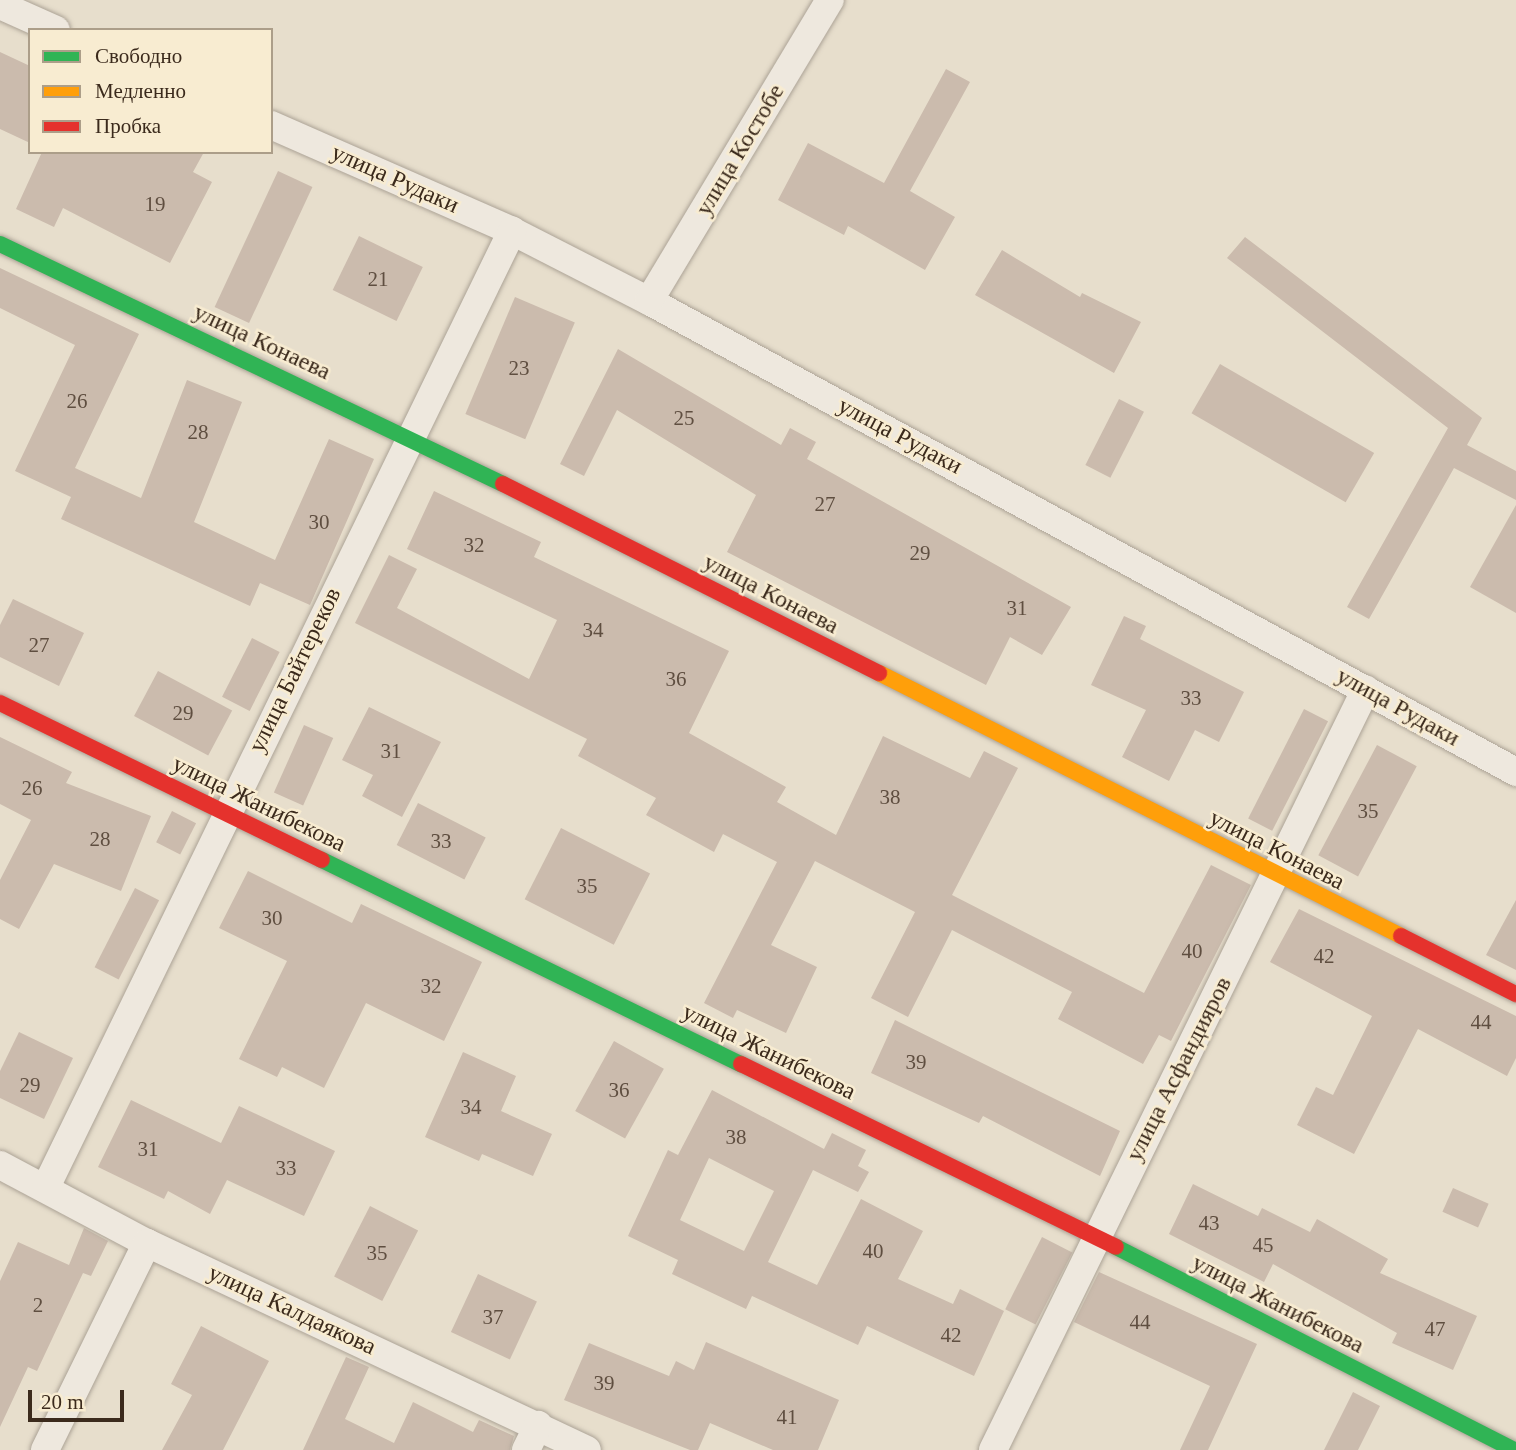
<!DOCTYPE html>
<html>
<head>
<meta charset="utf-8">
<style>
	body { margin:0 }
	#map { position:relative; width:1516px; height:1450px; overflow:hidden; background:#e7decc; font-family:Georgia,serif }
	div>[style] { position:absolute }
	.building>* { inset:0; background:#cbbbad; transform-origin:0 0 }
	.roads { filter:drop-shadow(0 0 2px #aca396) drop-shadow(0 0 2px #aca396) }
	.street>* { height:28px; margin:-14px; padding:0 14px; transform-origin:14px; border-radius:14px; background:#eee8de }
	.fast>* { height:16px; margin:-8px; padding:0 8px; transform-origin:8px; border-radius:8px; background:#30b455 }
	.slow>* { height:16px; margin:-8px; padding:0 8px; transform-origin:8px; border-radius:8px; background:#ff9f0a }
	.jam>* { height:16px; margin:-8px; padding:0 8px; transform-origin:8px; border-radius:8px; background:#e5322d }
	span { translate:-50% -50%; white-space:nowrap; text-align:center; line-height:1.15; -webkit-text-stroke:5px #f8ecd1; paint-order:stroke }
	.number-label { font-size:21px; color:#5f4e40 }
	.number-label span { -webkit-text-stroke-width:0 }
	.street-label { font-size:24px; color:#3b2a1c }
	.legend { position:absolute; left:28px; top:28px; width:245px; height:126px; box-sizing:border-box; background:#f8ecd1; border:2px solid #ac9e89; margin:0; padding:9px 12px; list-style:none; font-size:21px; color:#3b2a1c }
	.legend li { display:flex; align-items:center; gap:14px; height:35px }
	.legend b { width:35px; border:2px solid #ac9e89 }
	.scale { position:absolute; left:28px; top:1390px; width:96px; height:32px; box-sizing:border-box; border:4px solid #3b2a1c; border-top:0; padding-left:9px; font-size:21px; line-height:24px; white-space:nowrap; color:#3b2a1c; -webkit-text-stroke:5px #f8ecd1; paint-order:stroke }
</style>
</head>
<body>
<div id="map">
	<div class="building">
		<i style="clip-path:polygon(0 52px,30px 66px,30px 143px,0 129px)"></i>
		<i style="clip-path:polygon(946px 69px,970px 82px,910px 191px,955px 217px,925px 270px,848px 226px,844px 235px,778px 200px,808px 143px,884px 183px)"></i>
		<i style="clip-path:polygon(42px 152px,204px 152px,193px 172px,212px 182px,170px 263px,63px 208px,54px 227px,16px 209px)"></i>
		<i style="left:278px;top:171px;width:38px;height:150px;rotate:25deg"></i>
		<i style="left:359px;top:236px;width:71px;height:60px;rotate:26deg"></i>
		<i style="clip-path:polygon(1245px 237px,1482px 418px,1467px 445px,1516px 471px,1516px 500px,1454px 468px,1369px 619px,1347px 607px,1448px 428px,1227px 258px)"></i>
		<i style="clip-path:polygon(1002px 250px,1080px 297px,1082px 293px,1141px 322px,1114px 373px,975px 295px)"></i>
		<i style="clip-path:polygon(0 268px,139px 334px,75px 468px,141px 498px,187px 380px,242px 402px,194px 522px,275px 560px,329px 439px,374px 459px,310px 605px,260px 583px,250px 606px,61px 519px,71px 497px,15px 471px,75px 345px,0 308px)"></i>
		<i style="left:515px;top:297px;width:65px;height:127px;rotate:23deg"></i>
		<i style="clip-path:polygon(618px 349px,781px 445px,790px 428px,816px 442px,807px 459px,1071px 607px,1042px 655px,1010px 637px,986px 685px,727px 552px,756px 495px,617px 410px,584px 476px,560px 464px)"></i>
		<i style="left:1220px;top:364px;width:178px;height:57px;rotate:30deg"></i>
		<i style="left:1119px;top:399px;width:28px;height:74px;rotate:27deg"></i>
		<i style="clip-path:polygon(434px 491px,541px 542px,534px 557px,729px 651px,689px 733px,786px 787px,777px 802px,836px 835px,883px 736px,970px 778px,984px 751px,1018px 768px,952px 895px,1144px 993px,1211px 865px,1251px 885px,1171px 1041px,1159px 1035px,1143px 1064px,1058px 1019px,1072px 992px,952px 930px,908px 1017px,871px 998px,915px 912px,815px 861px,771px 945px,817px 967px,786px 1033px,737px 1010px,733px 1018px,704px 1003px,777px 862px,723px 834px,714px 852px,646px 815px,656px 798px,578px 756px,587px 739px,355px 623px,389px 555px,417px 569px,397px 608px,529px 679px,557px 620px,407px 549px)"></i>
		<i style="clip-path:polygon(1516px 505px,1516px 613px,1470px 587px)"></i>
		<i style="clip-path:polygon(13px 599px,84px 633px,59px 686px,0 657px,0 625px)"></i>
		<i style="clip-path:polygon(1124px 616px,1146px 626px,1140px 639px,1244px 692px,1219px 742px,1195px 730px,1169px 781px,1122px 757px,1146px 710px,1091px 685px)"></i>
		<i style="left:252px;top:638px;width:31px;height:66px;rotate:27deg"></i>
		<i style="left:158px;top:671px;width:84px;height:51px;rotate:28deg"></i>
		<i style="clip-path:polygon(369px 707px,441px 742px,402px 817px,362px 796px,373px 775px,342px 760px)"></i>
		<i style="left:1304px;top:709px;width:27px;height:123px;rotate:27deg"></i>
		<i style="left:304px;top:725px;width:32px;height:74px;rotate:24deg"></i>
		<i style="clip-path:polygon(0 737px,72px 772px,66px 783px,151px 816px,121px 891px,54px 864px,19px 929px,0 919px,0 880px,31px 820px,0 804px)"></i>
		<i style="left:1377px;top:745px;width:45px;height:125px;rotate:28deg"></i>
		<i style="left:418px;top:803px;width:76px;height:47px;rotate:27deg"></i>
		<i style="left:172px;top:811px;width:27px;height:35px;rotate:27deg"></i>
		<i style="left:561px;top:828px;width:100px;height:80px;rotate:27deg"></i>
		<i style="clip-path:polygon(248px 871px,352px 923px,361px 904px,482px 962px,444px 1041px,366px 1003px,324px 1088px,282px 1067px,277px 1077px,239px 1059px,287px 961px,219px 928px)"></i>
		<i style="left:135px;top:888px;width:27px;height:89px;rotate:27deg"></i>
		<i style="clip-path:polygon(1516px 900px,1516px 970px,1486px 955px)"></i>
		<i style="clip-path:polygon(1299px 909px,1516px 1016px,1516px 1058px,1507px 1076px,1418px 1029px,1354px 1154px,1297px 1125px,1316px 1087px,1333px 1095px,1372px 1016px,1270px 962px)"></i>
		<i style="clip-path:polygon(895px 1020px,1120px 1131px,1100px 1176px,983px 1116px,979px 1123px,871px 1073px)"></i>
		<i style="clip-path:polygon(19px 1032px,73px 1058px,44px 1119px,0 1098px,0 1071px)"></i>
		<i style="left:614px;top:1041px;width:57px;height:80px;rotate:29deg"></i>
		<i style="clip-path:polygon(463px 1052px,516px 1076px,501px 1111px,552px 1134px,533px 1176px,482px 1154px,479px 1161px,425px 1137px)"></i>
		<i style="clip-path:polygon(evenodd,712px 1090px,824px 1149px,832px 1133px,866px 1150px,858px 1166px,869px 1172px,858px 1192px,813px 1170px,768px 1262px,817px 1285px,861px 1199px,923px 1231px,898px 1279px,953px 1304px,960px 1289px,1004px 1311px,974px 1376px,867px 1326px,858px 1345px,752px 1296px,746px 1309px,672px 1274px,678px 1260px,628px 1236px,668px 1150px,678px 1155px,712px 1090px,709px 1158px,774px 1191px,744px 1251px,680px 1220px,709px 1158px)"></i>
		<i style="clip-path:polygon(131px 1100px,221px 1143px,239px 1106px,335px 1151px,304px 1216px,227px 1180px,210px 1214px,168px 1191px,164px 1199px,98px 1167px)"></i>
		<i style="clip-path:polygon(1193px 1184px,1258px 1216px,1262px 1208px,1310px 1232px,1317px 1219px,1388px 1259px,1380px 1273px,1477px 1316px,1453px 1370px,1392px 1343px,1397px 1333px,1273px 1264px,1264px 1282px,1169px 1234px)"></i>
		<i style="left:1453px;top:1188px;width:39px;height:26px;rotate:24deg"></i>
		<i style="left:370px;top:1206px;width:54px;height:79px;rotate:27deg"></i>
		<i style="clip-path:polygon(84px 1228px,108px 1241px,91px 1276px,83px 1273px,37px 1371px,28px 1367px,0 1427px,0 1281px,18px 1242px,69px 1265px)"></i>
		<i style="left:1042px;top:1237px;width:34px;height:81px;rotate:27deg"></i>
		<i style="clip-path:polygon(1099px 1272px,1257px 1344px,1208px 1450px,1180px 1450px,1210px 1386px,1074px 1322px)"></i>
		<i style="left:478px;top:1274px;width:65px;height:64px;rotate:25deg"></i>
		<i style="clip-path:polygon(201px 1326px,269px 1361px,223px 1450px,162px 1450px,192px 1395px,171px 1384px)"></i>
		<i style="clip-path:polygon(706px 1342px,839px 1400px,818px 1450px,773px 1450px,710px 1423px,698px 1450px,690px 1450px,564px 1400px,589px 1343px,669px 1376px,676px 1361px,694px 1370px)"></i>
		<i style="clip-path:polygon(346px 1357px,369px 1367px,345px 1419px,394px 1443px,413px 1402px,473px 1432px,479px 1420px,514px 1436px,510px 1450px,303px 1450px)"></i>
		<i style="clip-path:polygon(1353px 1392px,1380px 1406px,1358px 1450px,1324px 1450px)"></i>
	</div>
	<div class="roads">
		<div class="street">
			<i style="left:0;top:5px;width:61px;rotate:24.1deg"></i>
			<i style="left:271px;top:125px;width:263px;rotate:23.7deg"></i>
			<i style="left:512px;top:231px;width:154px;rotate:27.1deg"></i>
			<i style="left:649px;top:301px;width:987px;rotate:28.51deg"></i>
			<i style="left:649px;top:301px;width:351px;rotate:-59deg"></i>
			<i style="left:0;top:1165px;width:166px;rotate:28deg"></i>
			<i style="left:147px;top:1243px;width:486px;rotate:25.2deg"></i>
			<i style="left:46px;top:1187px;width:1064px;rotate:-64.01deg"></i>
			<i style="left:45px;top:1450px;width:231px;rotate:-63.8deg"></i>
			<i style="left:526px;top:1450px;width:28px;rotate:-64deg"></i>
			<i style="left:993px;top:1450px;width:847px;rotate:-63.89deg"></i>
		</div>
		<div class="fast">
			<i style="left:0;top:244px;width:557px;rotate:25.51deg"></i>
			<i style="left:322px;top:860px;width:466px;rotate:26deg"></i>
			<i style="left:1116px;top:1247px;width:448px;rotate:27deg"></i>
		</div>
		<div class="slow">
			<i style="left:879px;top:673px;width:585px;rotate:26.74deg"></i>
		</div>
		<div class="jam">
			<i style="left:503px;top:484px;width:421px;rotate:26.7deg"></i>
			<i style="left:0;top:703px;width:358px;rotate:26deg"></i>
			<i style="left:1401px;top:936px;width:129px;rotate:26.8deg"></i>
			<i style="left:741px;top:1064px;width:417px;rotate:26deg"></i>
		</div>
	</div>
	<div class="number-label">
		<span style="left:155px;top:204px">19</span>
		<span style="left:378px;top:279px">21</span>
		<span style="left:519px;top:368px">23</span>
		<span style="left:77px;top:401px">26</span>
		<span style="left:684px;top:418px">25</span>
		<span style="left:198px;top:432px">28</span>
		<span style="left:825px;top:504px">27</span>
		<span style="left:319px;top:522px">30</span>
		<span style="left:474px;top:545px">32</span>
		<span style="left:920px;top:553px">29</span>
		<span style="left:1017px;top:608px">31</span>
		<span style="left:593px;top:630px">34</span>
		<span style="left:39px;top:645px">27</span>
		<span style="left:676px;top:679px">36</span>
		<span style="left:1191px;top:698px">33</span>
		<span style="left:183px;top:713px">29</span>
		<span style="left:391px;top:751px">31</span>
		<span style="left:32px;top:788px">26</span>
		<span style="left:890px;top:797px">38</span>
		<span style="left:1368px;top:811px">35</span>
		<span style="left:100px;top:839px">28</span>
		<span style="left:441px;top:841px">33</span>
		<span style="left:587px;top:886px">35</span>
		<span style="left:272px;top:918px">30</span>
		<span style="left:1192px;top:951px">40</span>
		<span style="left:1324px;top:956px">42</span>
		<span style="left:431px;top:986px">32</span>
		<span style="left:1481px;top:1022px">44</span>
		<span style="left:916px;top:1062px">39</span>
		<span style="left:30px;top:1085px">29</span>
		<span style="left:619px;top:1090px">36</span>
		<span style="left:471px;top:1107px">34</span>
		<span style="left:736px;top:1137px">38</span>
		<span style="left:148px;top:1149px">31</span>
		<span style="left:286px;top:1168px">33</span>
		<span style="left:1209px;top:1223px">43</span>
		<span style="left:1263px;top:1245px">45</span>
		<span style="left:873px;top:1251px">40</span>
		<span style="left:377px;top:1253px">35</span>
		<span style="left:38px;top:1305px">2</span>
		<span style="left:493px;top:1317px">37</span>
		<span style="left:1140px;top:1322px">44</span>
		<span style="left:1435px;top:1329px">47</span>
		<span style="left:951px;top:1335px">42</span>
		<span style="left:604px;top:1383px">39</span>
		<span style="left:787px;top:1417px">41</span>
	</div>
	<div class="street-label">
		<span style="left:740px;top:150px;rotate:-59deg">улица Костобе</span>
		<span style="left:395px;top:179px;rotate:24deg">улица Рудаки</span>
		<span style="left:262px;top:342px;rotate:25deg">улица Конаева</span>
		<span style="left:900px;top:436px;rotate:28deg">улица Рудаки</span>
		<span style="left:771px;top:594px;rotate:27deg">улица Конаева</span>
		<span style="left:295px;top:670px;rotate:-64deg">улица Байтереков</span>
		<span style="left:1398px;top:707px;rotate:29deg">улица Рудаки</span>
		<span style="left:259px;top:804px;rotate:26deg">улица Жанибекова</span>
		<span style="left:1277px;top:850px;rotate:27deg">улица Конаева</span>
		<span style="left:769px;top:1052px;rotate:26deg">улица Жанибекова</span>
		<span style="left:1179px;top:1069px;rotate:-63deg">улица Асфандияров</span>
		<span style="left:1278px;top:1304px;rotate:27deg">улица Жанибекова</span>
		<span style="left:292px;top:1310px;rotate:25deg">улица Калдаякова</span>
	</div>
	<ul class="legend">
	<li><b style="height:9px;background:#30b455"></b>Свободно</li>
	<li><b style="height:9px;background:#ff9f0a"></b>Медленно</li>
	<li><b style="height:9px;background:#e5322d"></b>Пробка</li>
	</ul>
	<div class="scale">20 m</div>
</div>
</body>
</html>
